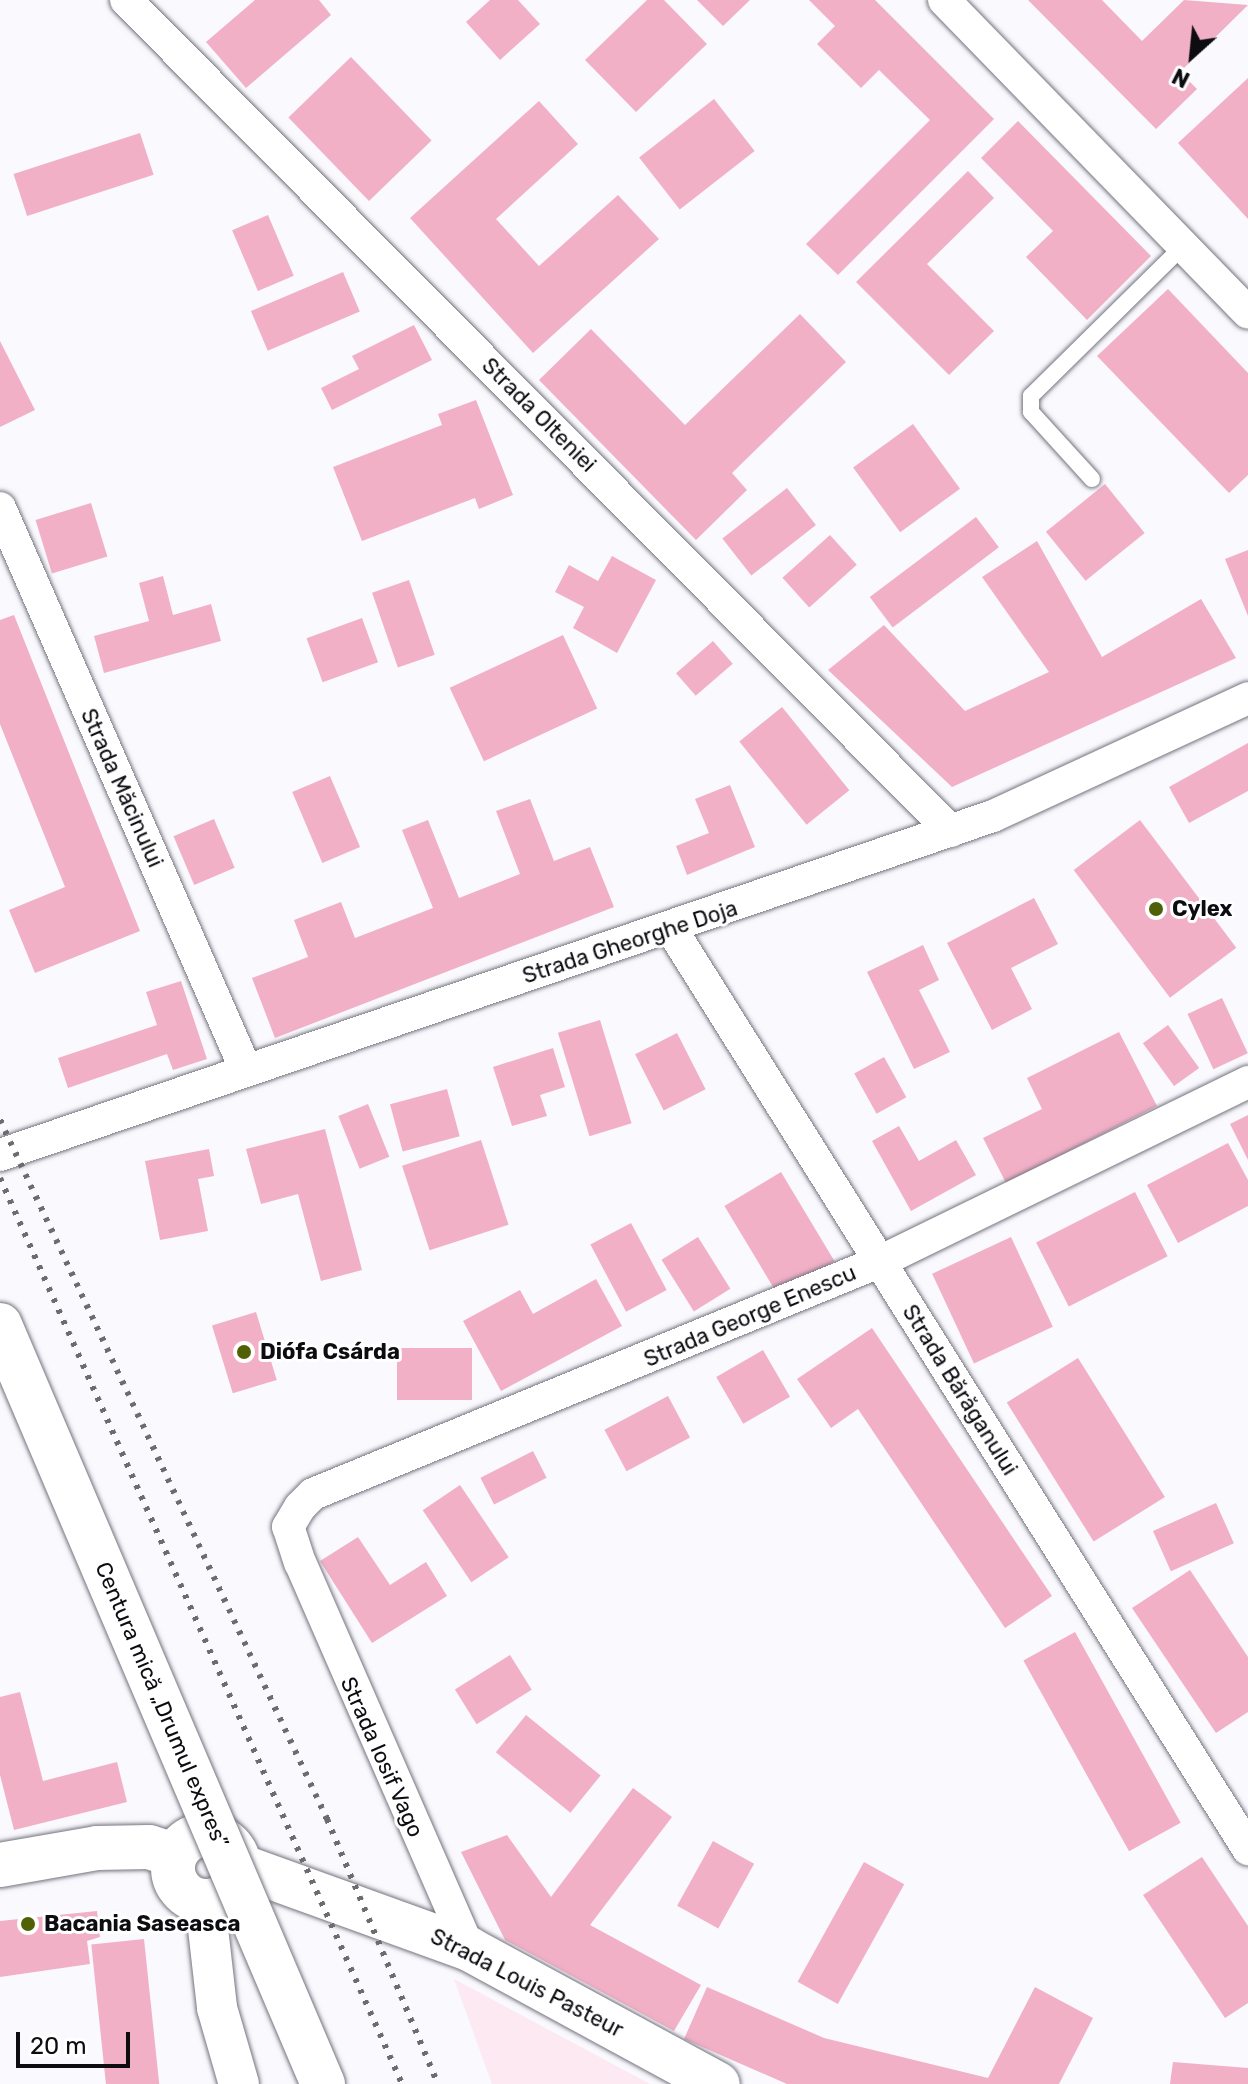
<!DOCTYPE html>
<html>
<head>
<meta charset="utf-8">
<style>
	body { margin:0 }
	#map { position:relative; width:1248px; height:2084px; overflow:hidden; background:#f9f9fe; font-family:Rubik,sans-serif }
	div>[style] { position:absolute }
	.medical>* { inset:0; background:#fde9f2 }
	.building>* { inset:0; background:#f2b0c7; transform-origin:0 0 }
	.roads { filter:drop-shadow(0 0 2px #75747f) drop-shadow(0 0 2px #75747f) }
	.service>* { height:16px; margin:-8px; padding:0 8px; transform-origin:8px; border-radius:8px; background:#fff }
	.minor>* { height:32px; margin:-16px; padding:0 16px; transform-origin:16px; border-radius:16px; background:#fff }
	.tertiary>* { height:40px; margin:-20px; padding:0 20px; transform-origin:20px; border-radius:20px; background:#fff }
	.secondary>* { height:44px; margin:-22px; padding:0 22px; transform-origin:22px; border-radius:22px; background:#fff }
	.secondary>.ring { margin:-22px; padding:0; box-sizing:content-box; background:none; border:44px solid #fff; border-radius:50% }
	.rail>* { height:6px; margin-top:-3px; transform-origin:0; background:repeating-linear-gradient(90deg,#6c6b70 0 4px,transparent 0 12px) }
	.bridges { filter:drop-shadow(0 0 2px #75747f) drop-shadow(0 0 2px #75747f) }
	.secondary-bridge>* { height:44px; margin:-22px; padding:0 22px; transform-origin:22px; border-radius:22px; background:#fff }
	.dots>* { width:22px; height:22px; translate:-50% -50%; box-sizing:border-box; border:4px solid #fff; border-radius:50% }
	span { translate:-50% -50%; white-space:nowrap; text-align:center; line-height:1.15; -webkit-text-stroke:6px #fff; paint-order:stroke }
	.street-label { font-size:22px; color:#0d0c11 }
	.poi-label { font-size:22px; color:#0d0c11; font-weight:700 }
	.left { translate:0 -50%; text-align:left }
	.north { position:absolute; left:1152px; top:16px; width:80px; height:80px; -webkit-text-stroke:6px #fff; paint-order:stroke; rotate:207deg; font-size:22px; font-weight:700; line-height:32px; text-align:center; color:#0d0c11 }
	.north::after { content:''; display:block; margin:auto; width:28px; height:36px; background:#0d0c11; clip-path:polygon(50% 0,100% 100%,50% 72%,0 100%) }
	.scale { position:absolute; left:16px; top:2032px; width:114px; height:36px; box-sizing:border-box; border:4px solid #0d0c11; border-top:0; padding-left:10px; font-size:24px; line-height:28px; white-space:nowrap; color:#0d0c11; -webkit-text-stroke:6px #fff; paint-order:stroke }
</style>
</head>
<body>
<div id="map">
	<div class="medical">
		<i style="clip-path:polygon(454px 1979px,650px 2084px,492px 2084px)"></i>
	</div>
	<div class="building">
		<i style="clip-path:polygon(255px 0,319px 0,331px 15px,246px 88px,206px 42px)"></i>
		<i style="clip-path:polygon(490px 0,518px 0,540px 24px,500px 60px,466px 22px)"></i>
		<i style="clip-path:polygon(647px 0,664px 0,707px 44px,636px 112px,585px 60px)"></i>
		<i style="clip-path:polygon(697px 0,750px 0,723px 26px)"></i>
		<i style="clip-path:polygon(809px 0,875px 0,994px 119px,838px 275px,806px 244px,930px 120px,879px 70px,861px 88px,817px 44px,835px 26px)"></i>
		<i style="clip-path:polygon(1028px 0,1102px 0,1142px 41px,1184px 0,1248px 5px,1180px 72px,1197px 89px,1156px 129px)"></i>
		<i style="left:351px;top:57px;width:116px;height:87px;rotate:46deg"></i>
		<i style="clip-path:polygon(1248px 78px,1248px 219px,1178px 143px)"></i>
		<i style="left:714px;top:99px;width:66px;height:95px;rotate:52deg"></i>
		<i style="clip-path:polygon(539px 101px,578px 144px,496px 219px,539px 266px,618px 195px,659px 239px,533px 353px,410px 218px)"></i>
		<i style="clip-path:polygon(1018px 121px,1151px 256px,1087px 320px,1026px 257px,1053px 231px,981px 158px)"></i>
		<i style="left:140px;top:133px;width:44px;height:133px;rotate:72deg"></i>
		<i style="clip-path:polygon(968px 171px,994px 198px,927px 264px,994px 331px,949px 375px,856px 282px)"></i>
		<i style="left:268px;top:215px;width:66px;height:39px;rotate:67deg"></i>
		<i style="left:343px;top:272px;width:43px;height:100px;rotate:67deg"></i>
		<i style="clip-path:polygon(1168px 289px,1248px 373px,1248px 475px,1229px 493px,1097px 356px)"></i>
		<i style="clip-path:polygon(800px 314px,846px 362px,732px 473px,747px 490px,696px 540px,539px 380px,591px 329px,685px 425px)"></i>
		<i style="clip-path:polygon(414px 325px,432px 360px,332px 410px,321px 388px,359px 369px,352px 356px)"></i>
		<i style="clip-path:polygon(0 341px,35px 410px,0 427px)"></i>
		<i style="clip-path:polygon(476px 400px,513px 495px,479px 509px,475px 498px,362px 541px,333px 467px,442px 425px,438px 414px)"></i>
		<i style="left:913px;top:424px;width:80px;height:74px;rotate:54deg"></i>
		<i style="left:1105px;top:484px;width:63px;height:76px;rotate:51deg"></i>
		<i style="left:787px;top:488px;width:47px;height:82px;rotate:52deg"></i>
		<i style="left:91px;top:503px;width:56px;height:58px;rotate:73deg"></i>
		<i style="left:976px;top:517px;width:38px;height:133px;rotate:53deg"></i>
		<i style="left:830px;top:535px;width:40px;height:64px;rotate:48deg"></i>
		<i style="clip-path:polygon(1037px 541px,1102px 657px,1201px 599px,1236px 658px,952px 787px,828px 670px,884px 625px,965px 711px,1049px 672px,982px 577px)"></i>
		<i style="clip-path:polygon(1248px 550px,1248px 616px,1225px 559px)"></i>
		<i style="clip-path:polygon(612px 556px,656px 580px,617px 653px,573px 628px,584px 607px,555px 592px,569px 565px,598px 581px)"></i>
		<i style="clip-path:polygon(163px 576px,173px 615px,211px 604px,221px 641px,104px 673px,94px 636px,149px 621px,139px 583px)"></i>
		<i style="left:409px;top:580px;width:79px;height:39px;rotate:71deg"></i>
		<i style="clip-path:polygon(14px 615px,140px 931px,35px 973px,9px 910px,65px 887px,0 724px,0 620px)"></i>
		<i style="left:362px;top:618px;width:47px;height:59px;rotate:70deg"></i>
		<i style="left:563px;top:635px;width:81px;height:125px;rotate:65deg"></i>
		<i style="left:713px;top:641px;width:30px;height:49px;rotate:49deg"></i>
		<i style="left:782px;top:707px;width:107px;height:55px;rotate:51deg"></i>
		<i style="clip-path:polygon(1248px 743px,1248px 791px,1189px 823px,1169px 787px)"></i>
		<i style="left:330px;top:776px;width:77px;height:41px;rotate:67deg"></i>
		<i style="clip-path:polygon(730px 785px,755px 847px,687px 875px,676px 846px,709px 833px,695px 799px)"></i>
		<i style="clip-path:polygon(530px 799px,554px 861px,590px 847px,614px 907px,275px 1038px,252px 978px,308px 957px,294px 920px,341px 902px,355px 938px,433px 908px,402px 830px,428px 820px,459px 898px,520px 874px,496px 811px)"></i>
		<i style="left:214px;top:819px;width:53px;height:44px;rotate:67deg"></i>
		<i style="left:1140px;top:820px;width:160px;height:83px;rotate:53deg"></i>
		<i style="clip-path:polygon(1034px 898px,1058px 944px,1011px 968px,1032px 1009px,992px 1030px,947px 943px)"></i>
		<i style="clip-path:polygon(923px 945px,939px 980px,919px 990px,950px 1052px,914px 1069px,867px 972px)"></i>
		<i style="clip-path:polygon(181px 981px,207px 1059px,173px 1070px,167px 1054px,68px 1088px,58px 1058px,157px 1025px,146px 992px)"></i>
		<i style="left:1222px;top:998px;width:61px;height:38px;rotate:65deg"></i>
		<i style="left:600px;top:1020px;width:108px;height:44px;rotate:73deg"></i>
		<i style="left:1168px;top:1025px;width:53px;height:31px;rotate:54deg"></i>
		<i style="clip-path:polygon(1119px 1032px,1157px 1106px,1006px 1183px,983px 1138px,1042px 1109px,1027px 1078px)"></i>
		<i style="left:677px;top:1033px;width:63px;height:47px;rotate:63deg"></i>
		<i style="clip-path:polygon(553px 1048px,565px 1087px,540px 1095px,547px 1116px,512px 1126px,493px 1067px)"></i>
		<i style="left:884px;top:1057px;width:46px;height:34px;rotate:61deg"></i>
		<i style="left:447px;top:1089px;width:49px;height:59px;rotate:75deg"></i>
		<i style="left:368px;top:1104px;width:57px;height:32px;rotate:68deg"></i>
		<i style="clip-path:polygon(1248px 1115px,1248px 1160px,1230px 1124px)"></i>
		<i style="clip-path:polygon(899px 1126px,919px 1161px,956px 1140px,976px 1175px,911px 1211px,872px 1141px)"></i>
		<i style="clip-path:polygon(325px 1129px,362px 1270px,321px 1281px,298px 1194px,261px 1204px,246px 1149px)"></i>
		<i style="left:481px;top:1140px;width:89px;height:83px;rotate:72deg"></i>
		<i style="clip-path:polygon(1228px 1143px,1248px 1180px,1248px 1206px,1178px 1243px,1147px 1185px)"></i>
		<i style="clip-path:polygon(209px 1149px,214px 1176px,198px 1179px,208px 1231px,160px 1240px,145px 1161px)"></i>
		<i style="left:781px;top:1172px;width:104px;height:66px;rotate:59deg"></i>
		<i style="left:1135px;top:1192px;width:72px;height:111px;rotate:63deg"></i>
		<i style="left:631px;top:1223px;width:76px;height:46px;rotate:62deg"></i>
		<i style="left:698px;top:1237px;width:61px;height:43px;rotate:58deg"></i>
		<i style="left:1011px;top:1237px;width:99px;height:87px;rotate:65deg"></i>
		<i style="clip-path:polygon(596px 1279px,622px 1326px,501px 1391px,463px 1321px,520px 1290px,533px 1314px)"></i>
		<i style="left:256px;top:1312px;width:71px;height:46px;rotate:73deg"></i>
		<i style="clip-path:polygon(872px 1328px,1052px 1596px,1005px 1628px,858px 1409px,831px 1428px,797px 1379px)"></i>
		<i style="left:397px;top:1348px;width:75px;height:52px"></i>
		<i style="left:763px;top:1350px;width:54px;height:54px;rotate:60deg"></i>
		<i style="left:1078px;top:1358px;width:164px;height:84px;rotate:58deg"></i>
		<i style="left:668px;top:1396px;width:47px;height:72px;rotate:62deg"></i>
		<i style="left:533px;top:1451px;width:30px;height:59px;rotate:63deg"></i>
		<i style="left:460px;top:1485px;width:87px;height:45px;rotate:56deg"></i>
		<i style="left:1216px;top:1503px;width:44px;height:69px;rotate:66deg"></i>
		<i style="clip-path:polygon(358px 1537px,390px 1585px,426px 1562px,447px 1596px,372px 1643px,320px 1561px)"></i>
		<i style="clip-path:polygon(1190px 1570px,1248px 1657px,1248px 1712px,1216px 1733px,1132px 1608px)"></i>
		<i style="left:1075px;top:1632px;width:218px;height:59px;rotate:61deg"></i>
		<i style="left:510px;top:1655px;width:41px;height:65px;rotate:58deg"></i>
		<i style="clip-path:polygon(20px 1692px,43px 1781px,117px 1762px,127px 1802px,14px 1830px,0 1775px,0 1697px)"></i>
		<i style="left:526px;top:1715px;width:96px;height:48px;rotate:39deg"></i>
		<i style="clip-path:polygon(633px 1788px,672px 1817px,590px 1925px,701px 1985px,674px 2031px,505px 1940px,461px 1852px,507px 1835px,551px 1897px)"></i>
		<i style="left:713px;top:1841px;width:47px;height:74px;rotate:29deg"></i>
		<i style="clip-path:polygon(1202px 1857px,1248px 1926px,1248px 2003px,1225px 2018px,1143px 1895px)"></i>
		<i style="left:864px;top:1862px;width:46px;height:137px;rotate:29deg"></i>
		<i style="clip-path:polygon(97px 1911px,100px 1937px,87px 1941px,90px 1964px,0 1977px,0 1921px)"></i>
		<i style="left:144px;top:1939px;width:146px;height:53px;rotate:84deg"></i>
		<i style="clip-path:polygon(707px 1987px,824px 2038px,988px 2078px,1035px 1987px,1093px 2018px,1059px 2084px,787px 2084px,684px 2039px)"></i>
		<i style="clip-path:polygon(1173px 2062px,1248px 2068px,1248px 2084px,1170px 2084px)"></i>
	</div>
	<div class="roads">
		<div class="service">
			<i style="left:1092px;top:479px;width:91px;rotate:-132.3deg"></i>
			<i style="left:1031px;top:412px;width:16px;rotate:-90deg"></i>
			<i style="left:1031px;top:396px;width:214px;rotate:-44.6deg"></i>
		</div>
		<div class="minor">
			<i style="left:126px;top:0;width:1171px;rotate:45.21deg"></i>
			<i style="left:944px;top:0;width:436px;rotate:45.8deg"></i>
			<i style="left:0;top:508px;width:611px;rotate:66.37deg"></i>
			<i style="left:672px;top:930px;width:1085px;rotate:57.92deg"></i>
			<i style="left:0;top:1155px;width:1049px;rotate:-18.85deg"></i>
			<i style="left:993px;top:816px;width:281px;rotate:-24.8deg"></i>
			<i style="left:469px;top:1949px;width:421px;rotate:-113.6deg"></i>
			<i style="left:300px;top:1563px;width:38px;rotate:-108deg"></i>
			<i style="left:288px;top:1527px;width:23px;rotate:-59deg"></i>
			<i style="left:300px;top:1507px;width:18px;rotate:-45deg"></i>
			<i style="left:313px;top:1494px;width:612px;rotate:-22.29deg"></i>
			<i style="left:879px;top:1262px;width:411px;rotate:-26deg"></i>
		</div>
		<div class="tertiary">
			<i style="left:205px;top:1902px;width:107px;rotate:83.5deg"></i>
			<i style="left:217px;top:2008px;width:79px;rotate:73.9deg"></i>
		</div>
		<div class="secondary">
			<i class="ring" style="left:173px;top:1835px;width:22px;height:22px"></i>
			<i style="left:0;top:1865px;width:98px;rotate:-9.9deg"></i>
			<i style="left:97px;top:1848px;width:52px;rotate:-1.1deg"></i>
			<i style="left:149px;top:1847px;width:26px;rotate:18deg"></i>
			<i style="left:240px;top:1866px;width:244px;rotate:19.9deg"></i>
			<i style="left:469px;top:1949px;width:283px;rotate:28.5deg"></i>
		</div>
	</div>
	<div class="rail">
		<i style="left:0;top:1120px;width:772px;rotate:64.93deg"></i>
		<i style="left:327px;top:1819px;width:287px;rotate:67.3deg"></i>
		<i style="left:0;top:1178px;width:991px;rotate:66.07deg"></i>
	</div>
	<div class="bridges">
		<div class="secondary-bridge">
			<i style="left:0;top:1325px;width:825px;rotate:66.95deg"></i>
		</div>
	</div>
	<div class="dots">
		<i style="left:1156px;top:909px;background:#506005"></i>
		<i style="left:244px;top:1352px;background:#506005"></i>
		<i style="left:28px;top:1924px;background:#506005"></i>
	</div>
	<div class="street-label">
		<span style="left:539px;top:415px;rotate:45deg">Strada Olteniei</span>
		<span style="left:122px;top:788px;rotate:66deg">Strada Măcinului</span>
		<span style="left:630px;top:942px;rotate:-18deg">Strada Gheorghe Doja</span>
		<span style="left:750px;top:1316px;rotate:-23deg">Strada George Enescu</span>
		<span style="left:960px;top:1390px;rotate:58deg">Strada Bărăganului</span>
		<span style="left:162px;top:1705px;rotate:67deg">Centura mică „Drumul expres”</span>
		<span style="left:382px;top:1757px;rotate:66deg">Strada Iosif Vago</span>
		<span style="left:527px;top:1983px;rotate:27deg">Strada Louis Pasteur</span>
	</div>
	<div class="poi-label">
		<span class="left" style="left:1172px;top:909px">Cylex</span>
		<span class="left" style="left:260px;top:1352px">Diófa Csárda</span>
		<span class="left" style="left:44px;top:1924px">Bacania Saseasca</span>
	</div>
	<div class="north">N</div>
	<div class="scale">20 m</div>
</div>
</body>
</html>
